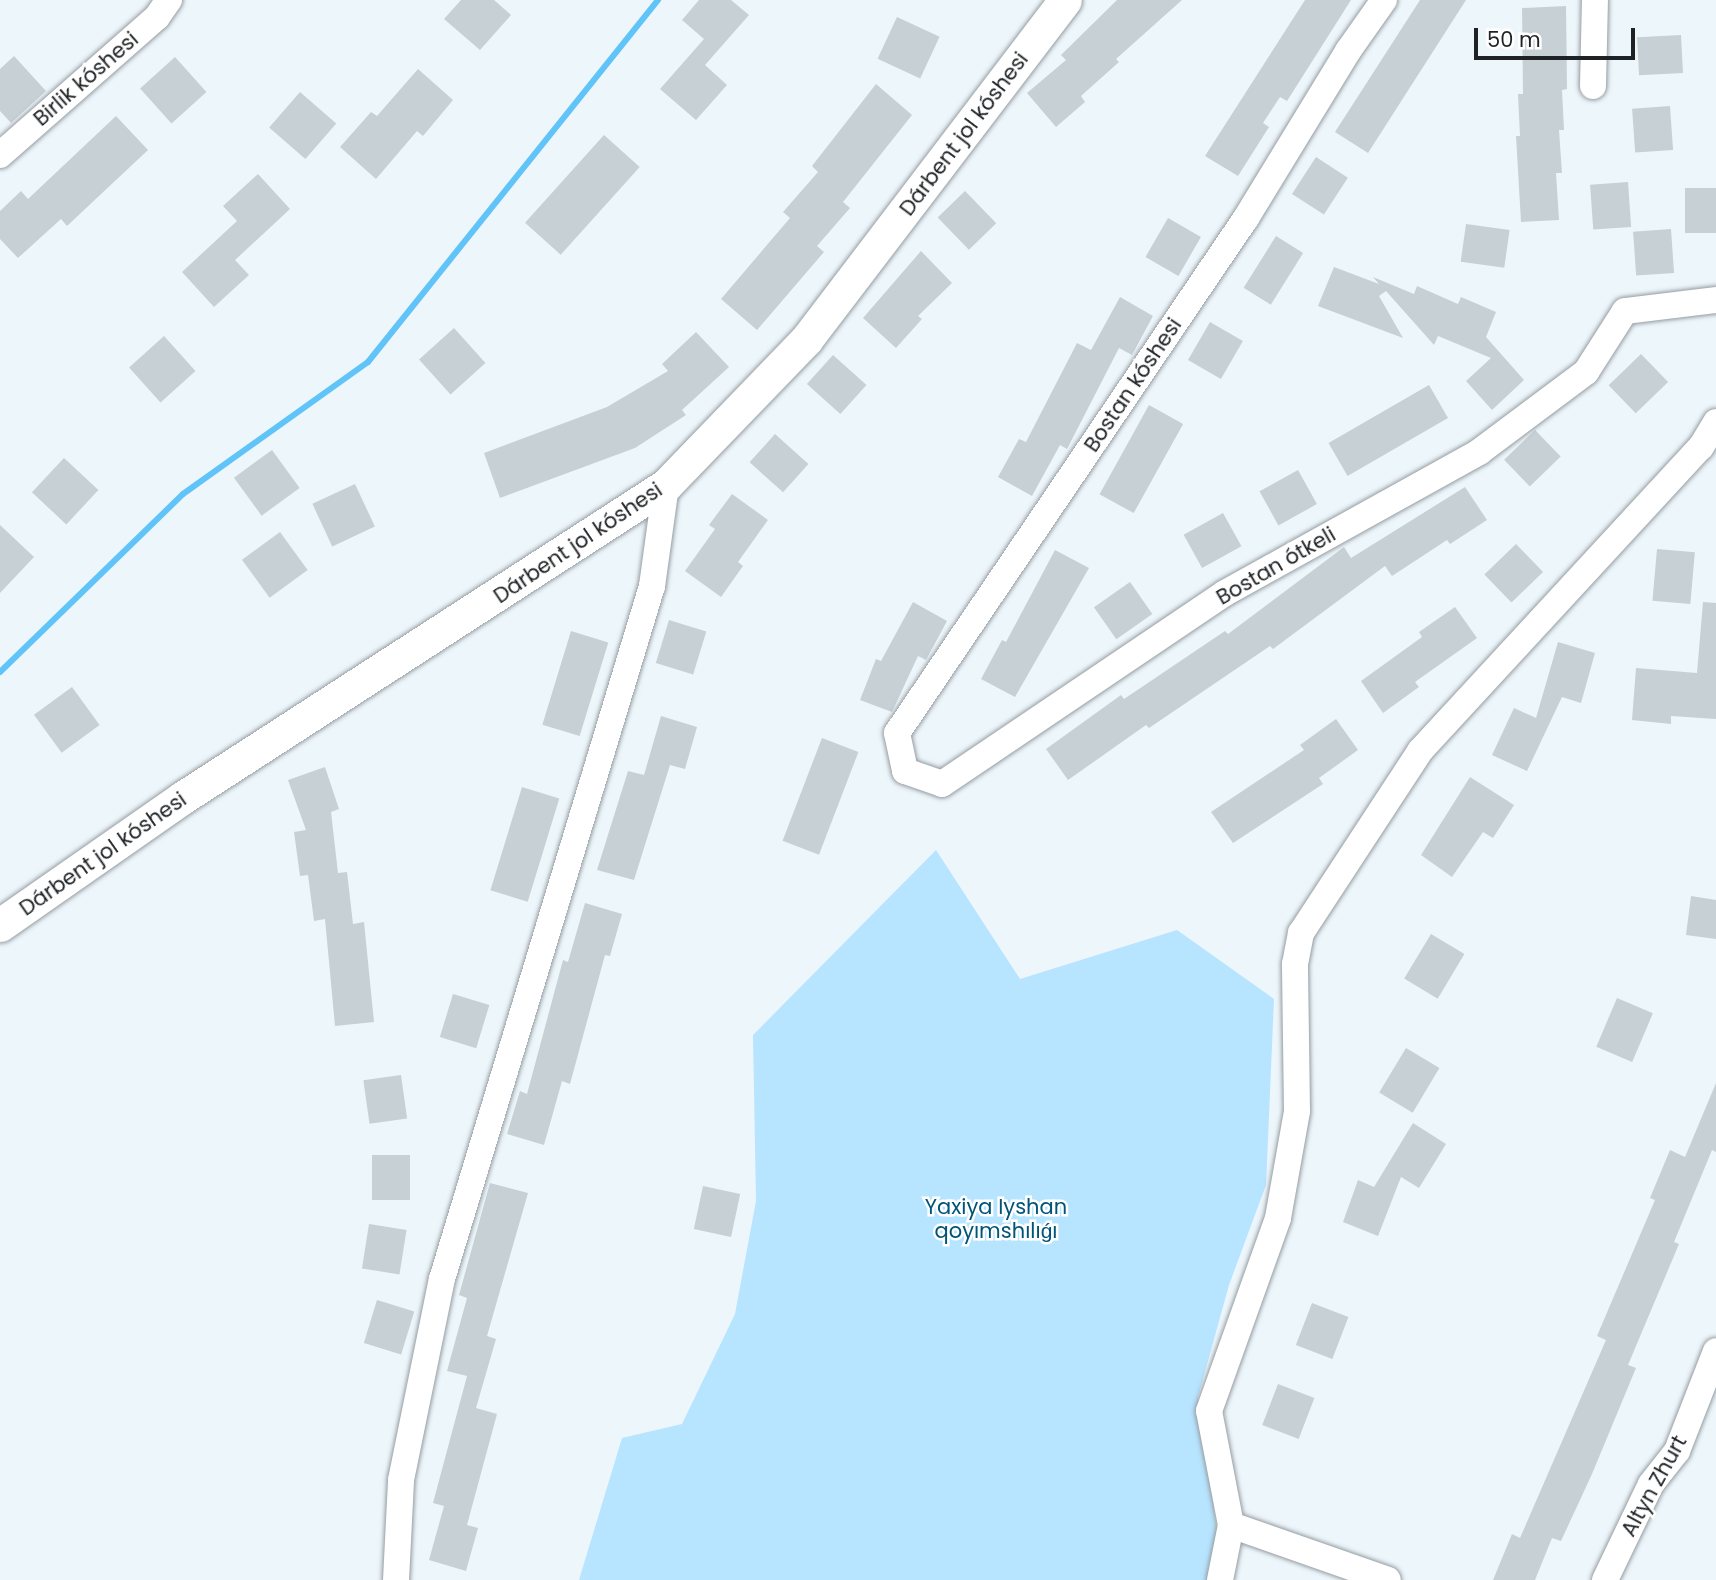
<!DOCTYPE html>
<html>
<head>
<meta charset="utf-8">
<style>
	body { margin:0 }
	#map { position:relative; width:1716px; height:1580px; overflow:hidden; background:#edf6fb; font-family:Poppins,sans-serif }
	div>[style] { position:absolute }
	.green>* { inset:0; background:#b7e4ff }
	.stream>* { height:6px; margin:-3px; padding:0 3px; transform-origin:3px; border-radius:3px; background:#61c4f9 }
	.building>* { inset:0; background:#c7d0d5; transform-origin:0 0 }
	.roads { filter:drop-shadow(0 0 2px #959da2) drop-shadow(0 0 2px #959da2) }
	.minor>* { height:26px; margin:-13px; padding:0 13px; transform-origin:13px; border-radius:13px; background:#fff }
	.major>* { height:33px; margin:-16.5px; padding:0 16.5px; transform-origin:16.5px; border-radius:16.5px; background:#fff }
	span { translate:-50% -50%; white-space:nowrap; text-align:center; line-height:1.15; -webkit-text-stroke:5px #fff; paint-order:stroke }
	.street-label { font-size:21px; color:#1f2224 }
	.park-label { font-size:21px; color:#005477 }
	.scale { position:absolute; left:1474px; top:28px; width:161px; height:32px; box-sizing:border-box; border:4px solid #1f2224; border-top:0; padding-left:9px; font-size:21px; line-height:24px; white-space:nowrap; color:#1f2224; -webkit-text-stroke:5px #fff; paint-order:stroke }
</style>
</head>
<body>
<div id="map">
	<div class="green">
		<i style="clip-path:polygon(936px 850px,1020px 979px,1177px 930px,1274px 999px,1266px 1185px,1229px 1285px,1198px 1397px,1222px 1566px,1216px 1580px,579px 1580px,622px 1438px,682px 1424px,735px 1314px,756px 1201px,753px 1035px)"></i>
	</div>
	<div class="stream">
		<i style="left:0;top:672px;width:255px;rotate:-44.2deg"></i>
		<i style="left:183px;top:494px;width:227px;rotate:-35.5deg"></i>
		<i style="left:368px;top:362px;width:464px;rotate:-51.3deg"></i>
	</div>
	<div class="building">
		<i style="clip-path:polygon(461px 0,494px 0,511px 15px,480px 50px,444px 19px)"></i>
		<i style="clip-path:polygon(699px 0,731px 0,749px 15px,705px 65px,727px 85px,696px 120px,660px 89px,704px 39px,682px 20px)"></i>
		<i style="clip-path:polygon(1117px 0,1182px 0,1116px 59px,1119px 62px,1081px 96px,1085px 102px,1056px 127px,1027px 93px,1066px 60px,1061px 55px)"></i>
		<i style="clip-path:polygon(1305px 0,1351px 0,1287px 101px,1280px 97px,1263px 123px,1269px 127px,1238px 176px,1205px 156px)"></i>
		<i style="clip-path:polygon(1420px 0,1466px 0,1368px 153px,1335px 132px)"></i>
		<i style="clip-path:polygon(1566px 6px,1567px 89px,1562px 90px,1564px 130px,1559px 130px,1562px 173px,1556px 173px,1559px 220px,1521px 222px,1516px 136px,1520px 136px,1518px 94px,1523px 94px,1522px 8px)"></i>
		<i style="left:897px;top:17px;width:47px;height:46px;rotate:25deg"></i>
		<i style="left:1681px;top:35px;width:38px;height:44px;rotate:87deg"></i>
		<i style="clip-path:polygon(14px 56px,46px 91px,11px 123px,0 111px,0 69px)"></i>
		<i style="left:175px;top:57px;width:47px;height:47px;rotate:48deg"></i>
		<i style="clip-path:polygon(418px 69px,453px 100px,423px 136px,417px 131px,376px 179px,340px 147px,371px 112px,377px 116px)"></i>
		<i style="clip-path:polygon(876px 84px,912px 115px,843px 202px,850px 208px,817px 246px,824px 252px,757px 330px,721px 299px,790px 218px,783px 212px,818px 172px,812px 166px)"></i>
		<i style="left:300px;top:92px;width:48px;height:47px;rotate:41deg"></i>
		<i style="left:1670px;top:106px;width:44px;height:38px;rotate:86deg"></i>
		<i style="clip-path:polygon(116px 116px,148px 150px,67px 226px,61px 219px,18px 258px,0 239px,0 211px,21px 191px,28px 199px)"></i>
		<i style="left:604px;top:135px;width:48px;height:118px;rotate:42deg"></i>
		<i style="left:1316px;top:157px;width:38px;height:44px;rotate:33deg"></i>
		<i style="clip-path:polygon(258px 174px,290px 209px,235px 260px,249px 275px,214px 307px,182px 272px,237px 221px,223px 206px)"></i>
		<i style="left:1628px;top:182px;width:45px;height:38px;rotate:86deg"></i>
		<i style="left:1716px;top:188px;width:45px;height:31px;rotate:90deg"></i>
		<i style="left:965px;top:191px;width:45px;height:38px;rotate:46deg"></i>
		<i style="left:1168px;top:218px;width:38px;height:45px;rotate:30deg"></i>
		<i style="left:1466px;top:224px;width:44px;height:38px;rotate:8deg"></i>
		<i style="left:1671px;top:229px;width:44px;height:38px;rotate:86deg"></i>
		<i style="left:1276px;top:236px;width:32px;height:61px;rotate:32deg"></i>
		<i style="clip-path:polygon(921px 251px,952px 283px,918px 316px,922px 319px,896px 348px,863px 318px)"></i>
		<i style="clip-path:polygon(1334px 267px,1379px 284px,1373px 277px,1414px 294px,1417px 286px,1458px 304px,1461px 297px,1496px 312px,1486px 337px,1524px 380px,1492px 410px,1466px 381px,1491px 358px,1438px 336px,1434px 345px,1386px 291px,1379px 296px,1403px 338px,1318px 306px)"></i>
		<i style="clip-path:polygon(1120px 297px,1153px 316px,1132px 355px,1119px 348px,1067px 449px,1060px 445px,1032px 496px,998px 477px,1019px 439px,1026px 442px,1077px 343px,1091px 350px)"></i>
		<i style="left:1210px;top:322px;width:38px;height:44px;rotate:30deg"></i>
		<i style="left:454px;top:328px;width:47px;height:47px;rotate:48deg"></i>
		<i style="clip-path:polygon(696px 332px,729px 367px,682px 410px,686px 415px,635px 448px,500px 498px,484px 453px,607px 407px,668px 371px,662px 364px)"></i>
		<i style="left:164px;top:336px;width:47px;height:47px;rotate:48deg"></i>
		<i style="left:1641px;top:354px;width:39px;height:45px;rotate:46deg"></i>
		<i style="left:833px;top:355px;width:45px;height:39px;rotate:42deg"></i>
		<i style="left:1429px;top:385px;width:38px;height:116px;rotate:60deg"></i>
		<i style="left:1149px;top:405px;width:39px;height:102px;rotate:29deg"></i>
		<i style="left:1535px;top:430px;width:37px;height:43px;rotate:46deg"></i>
		<i style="left:775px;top:434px;width:45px;height:38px;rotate:42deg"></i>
		<i style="left:272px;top:450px;width:47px;height:47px;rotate:54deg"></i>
		<i style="left:64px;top:458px;width:47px;height:47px;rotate:43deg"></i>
		<i style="left:1298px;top:470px;width:39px;height:44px;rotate:61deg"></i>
		<i style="left:355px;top:484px;width:47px;height:47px;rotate:65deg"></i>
		<i style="clip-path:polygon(1465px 487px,1487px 520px,1450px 544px,1447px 540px,1392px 576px,1385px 566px,1273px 649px,1270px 646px,1149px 728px,1146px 725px,1068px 780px,1046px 749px,1121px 695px,1124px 699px,1225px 631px,1228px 634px,1344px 547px,1351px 558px)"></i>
		<i style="clip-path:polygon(732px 494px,768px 520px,738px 562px,743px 566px,721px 597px,685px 571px,715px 529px,709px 525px)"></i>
		<i style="left:1223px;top:513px;width:38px;height:45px;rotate:61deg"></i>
		<i style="clip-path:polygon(0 525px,34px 557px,0 593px)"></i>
		<i style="left:280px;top:532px;width:47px;height:47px;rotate:54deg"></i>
		<i style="left:1516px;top:544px;width:39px;height:44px;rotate:46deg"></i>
		<i style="left:1657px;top:549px;width:38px;height:52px;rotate:5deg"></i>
		<i style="clip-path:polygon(1055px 550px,1089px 568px,1015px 697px,981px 679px,1002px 640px,1006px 642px)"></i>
		<i style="left:1130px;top:582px;width:39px;height:44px;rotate:55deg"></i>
		<i style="clip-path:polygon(913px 602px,947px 621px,926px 660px,918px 656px,892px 712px,860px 700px,876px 659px,881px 661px)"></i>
		<i style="clip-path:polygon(1703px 602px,1716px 603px,1716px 719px,1671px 716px,1671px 724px,1632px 720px,1636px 668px,1697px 673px)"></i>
		<i style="clip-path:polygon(1455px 607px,1477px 638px,1415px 682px,1419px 687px,1383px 713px,1361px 681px,1422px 637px,1419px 632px)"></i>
		<i style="left:669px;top:620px;width:39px;height:45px;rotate:17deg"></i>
		<i style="left:571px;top:631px;width:39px;height:98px;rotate:17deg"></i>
		<i style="clip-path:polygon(1558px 642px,1595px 653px,1581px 703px,1562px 697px,1527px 771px,1492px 755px,1514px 708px,1536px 718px)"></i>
		<i style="left:72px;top:687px;width:47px;height:47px;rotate:54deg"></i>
		<i style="clip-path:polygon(661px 716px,697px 727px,685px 769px,670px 765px,634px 880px,597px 870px,628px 771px,644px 775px)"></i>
		<i style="clip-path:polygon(1336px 719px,1358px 750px,1319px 778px,1323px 784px,1233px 843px,1211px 812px,1304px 750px,1300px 745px)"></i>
		<i style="left:822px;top:738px;width:39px;height:110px;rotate:21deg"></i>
		<i style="clip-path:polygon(325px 767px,339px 809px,331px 812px,338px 873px,347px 872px,353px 924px,364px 922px,374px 1022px,335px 1026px,325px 919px,314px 921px,308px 875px,300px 876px,294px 832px,306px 830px,288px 780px)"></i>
		<i style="clip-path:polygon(1470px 777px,1514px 805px,1493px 838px,1483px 832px,1452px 877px,1421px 855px)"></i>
		<i style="left:522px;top:787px;width:39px;height:108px;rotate:17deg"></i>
		<i style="clip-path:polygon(1691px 896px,1716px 900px,1716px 939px,1686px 935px)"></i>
		<i style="clip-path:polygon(585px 903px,622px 914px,610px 956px,605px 955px,570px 1084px,562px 1081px,544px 1145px,507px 1134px,520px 1091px,527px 1094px,563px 960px,568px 962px)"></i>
		<i style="left:1431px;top:934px;width:39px;height:52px;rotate:31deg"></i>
		<i style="left:453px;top:994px;width:38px;height:45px;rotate:17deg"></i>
		<i style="left:1617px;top:998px;width:39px;height:53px;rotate:23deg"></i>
		<i style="left:1406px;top:1048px;width:39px;height:52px;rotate:31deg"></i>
		<i style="left:401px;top:1075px;width:44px;height:38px;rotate:82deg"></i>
		<i style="clip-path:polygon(1716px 1083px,1716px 1152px,1712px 1150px,1674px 1242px,1679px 1244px,1628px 1365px,1636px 1368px,1592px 1474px,1561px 1541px,1552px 1538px,1535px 1580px,1493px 1580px,1512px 1534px,1520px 1538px,1606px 1340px,1597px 1336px,1655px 1200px,1650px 1198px,1670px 1150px,1685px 1157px)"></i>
		<i style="clip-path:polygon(1413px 1123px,1446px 1144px,1419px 1188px,1401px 1177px,1378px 1236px,1343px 1222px,1358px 1180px,1374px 1187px)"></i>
		<i style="left:372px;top:1155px;width:38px;height:45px"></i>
		<i style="clip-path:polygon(490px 1183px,528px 1193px,487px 1336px,496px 1339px,476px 1408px,497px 1414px,467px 1525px,478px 1528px,466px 1571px,429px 1560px,444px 1506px,433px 1503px,467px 1376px,447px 1371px,467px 1298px,459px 1295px)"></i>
		<i style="left:703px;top:1186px;width:38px;height:44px;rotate:12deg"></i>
		<i style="left:369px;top:1224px;width:38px;height:45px;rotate:9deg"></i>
		<i style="left:377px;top:1300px;width:39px;height:45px;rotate:17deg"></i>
		<i style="left:1312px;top:1303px;width:39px;height:45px;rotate:21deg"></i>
		<i style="left:1278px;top:1384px;width:39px;height:44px;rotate:21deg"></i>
	</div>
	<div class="roads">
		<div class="minor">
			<i style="left:1384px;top:0;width:62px;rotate:125.2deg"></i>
			<i style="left:1348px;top:51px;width:196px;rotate:121.4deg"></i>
			<i style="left:1246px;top:218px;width:622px;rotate:124.12deg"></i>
			<i style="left:897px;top:733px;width:39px;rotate:78deg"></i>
			<i style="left:905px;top:771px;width:39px;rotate:19deg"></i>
			<i style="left:942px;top:784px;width:341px;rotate:-34deg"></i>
			<i style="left:1225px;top:593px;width:291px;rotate:-29deg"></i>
			<i style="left:1479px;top:452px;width:134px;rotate:-36.8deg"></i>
			<i style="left:1586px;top:372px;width:72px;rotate:-57.4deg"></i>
			<i style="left:1625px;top:311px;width:92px;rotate:-6.9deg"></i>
			<i style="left:1593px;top:86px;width:86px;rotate:-88.7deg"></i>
			<i style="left:0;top:155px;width:209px;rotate:-41.3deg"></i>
			<i style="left:157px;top:17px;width:21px;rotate:-55deg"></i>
			<i style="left:1231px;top:1525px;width:166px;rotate:19.3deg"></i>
			<i style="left:396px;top:1580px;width:100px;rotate:-87.1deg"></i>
			<i style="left:401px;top:1480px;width:205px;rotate:-78.5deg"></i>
			<i style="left:442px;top:1279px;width:724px;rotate:-73.14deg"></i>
			<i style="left:652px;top:586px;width:102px;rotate:-82.1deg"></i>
			<i style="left:1220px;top:1580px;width:56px;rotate:-78.7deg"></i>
			<i style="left:1231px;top:1525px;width:116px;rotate:-100.9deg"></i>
			<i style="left:1209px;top:1411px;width:205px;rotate:-70.3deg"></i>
			<i style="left:1278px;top:1218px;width:109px;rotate:-79.9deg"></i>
			<i style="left:1297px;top:1111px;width:147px;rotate:-90.8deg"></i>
			<i style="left:1295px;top:964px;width:32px;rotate:-79deg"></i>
			<i style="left:1301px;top:933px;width:217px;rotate:-56.8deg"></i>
			<i style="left:1420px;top:751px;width:414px;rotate:-47.3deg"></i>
			<i style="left:1701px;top:447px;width:29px;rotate:-59deg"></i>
			<i style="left:1605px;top:1580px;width:106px;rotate:-64.4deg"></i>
			<i style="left:1651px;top:1484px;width:42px;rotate:-51.8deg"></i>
			<i style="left:1677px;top:1451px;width:107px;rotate:-68.7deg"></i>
		</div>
		<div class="major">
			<i style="left:0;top:925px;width:222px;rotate:-34.9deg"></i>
			<i style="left:182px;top:798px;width:576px;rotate:-32.89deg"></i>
			<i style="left:666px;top:485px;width:202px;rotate:-46deg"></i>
			<i style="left:806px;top:340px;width:427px;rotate:-52.7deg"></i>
		</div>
	</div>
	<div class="street-label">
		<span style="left:86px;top:79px;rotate:-41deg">Birlik kóshesi</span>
		<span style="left:964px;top:134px;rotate:-53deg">Dárbent jol kóshesi</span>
		<span style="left:1133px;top:385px;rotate:-56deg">Bostan kóshesi</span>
		<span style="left:578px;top:543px;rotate:-34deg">Dárbent jol kóshesi</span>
		<span style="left:1276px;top:566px;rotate:-30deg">Bostan ótkeli</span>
		<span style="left:103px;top:854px;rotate:-35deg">Dárbent jol kóshesi</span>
		<span style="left:1654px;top:1486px;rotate:-61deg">Altyn Zhurt</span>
	</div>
	<div class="park-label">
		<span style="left:996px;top:1219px">Yaxiya Iyshan<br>qoyımshılıǵı</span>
	</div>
	<div class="scale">50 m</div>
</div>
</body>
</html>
